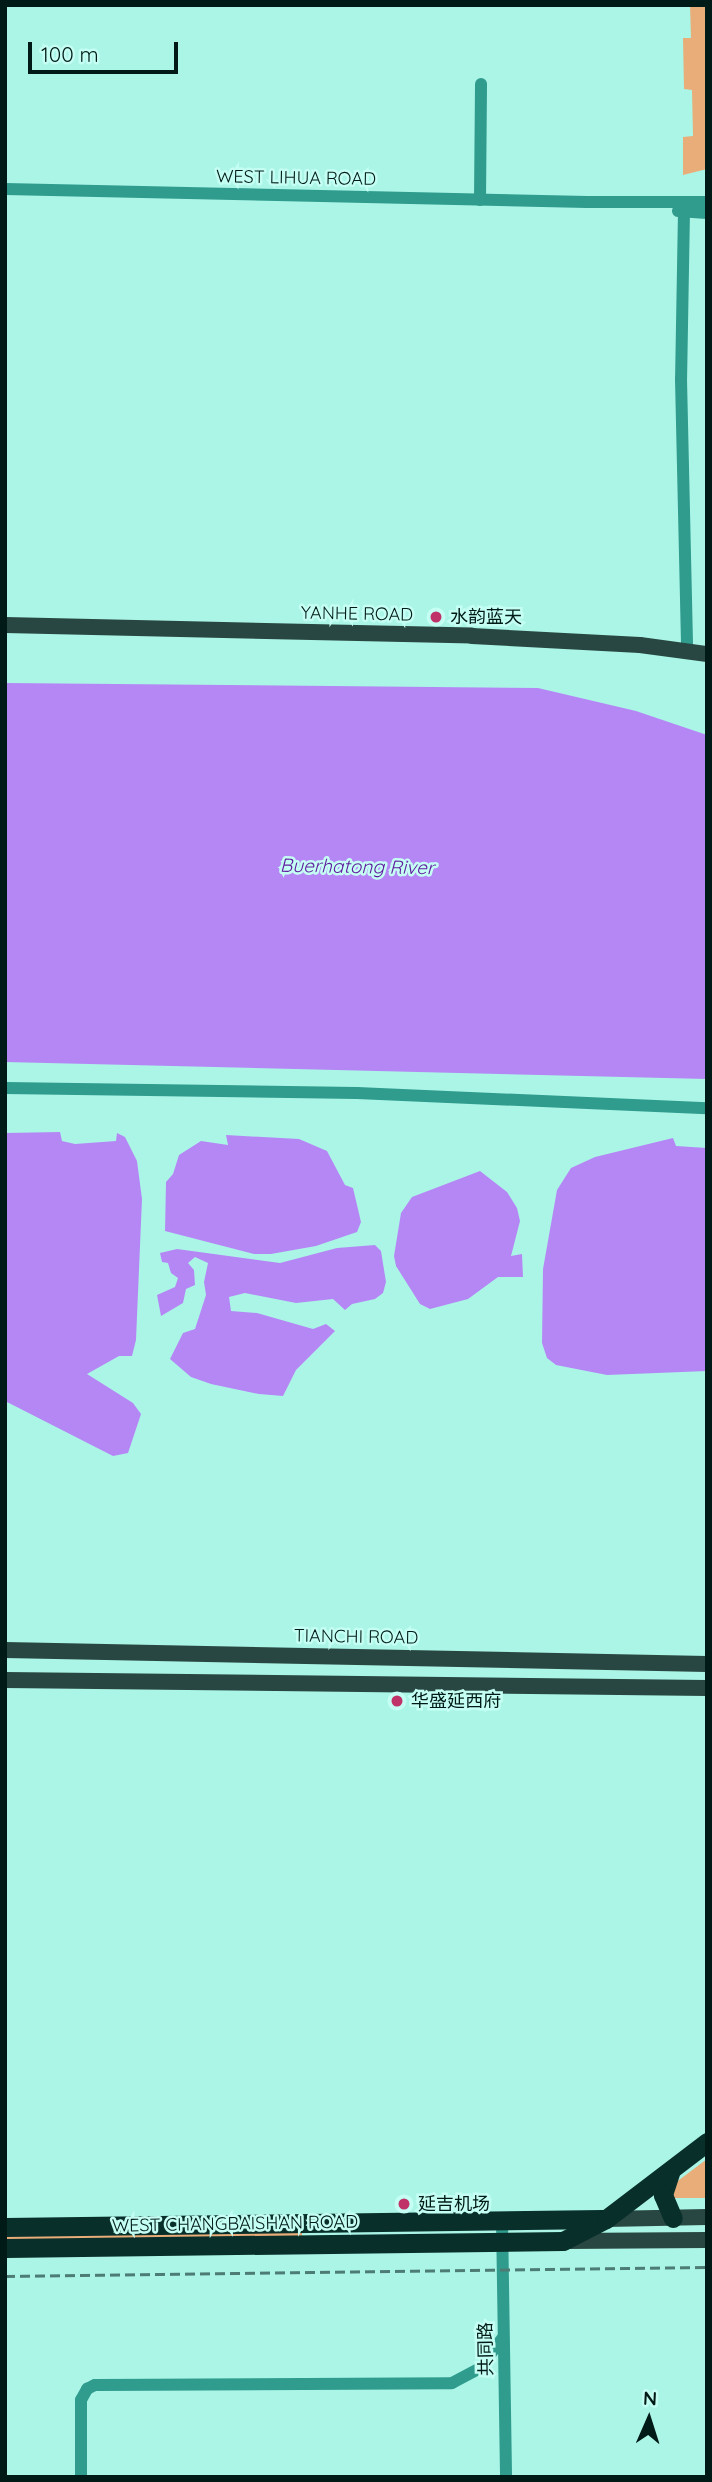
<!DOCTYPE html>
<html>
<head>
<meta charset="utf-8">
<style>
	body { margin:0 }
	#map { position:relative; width:712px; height:2482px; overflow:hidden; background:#abf5e7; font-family:Quicksand,"Noto Sans SC",sans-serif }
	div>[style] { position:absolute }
	.green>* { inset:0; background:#e8ad78 }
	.water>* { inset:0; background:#b587f5 }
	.minor>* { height:12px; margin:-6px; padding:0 6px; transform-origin:6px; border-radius:6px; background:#2f9c8e }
	.major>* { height:16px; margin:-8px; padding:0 8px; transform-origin:8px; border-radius:8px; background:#294742 }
	.highway>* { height:19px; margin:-9.5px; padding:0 9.5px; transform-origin:9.5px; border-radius:9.5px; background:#082f2a }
	.rail>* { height:2.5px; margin-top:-1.25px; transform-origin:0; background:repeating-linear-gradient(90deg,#4c7c74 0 10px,transparent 0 15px) }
	.dots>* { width:19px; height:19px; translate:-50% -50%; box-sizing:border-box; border:4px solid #c5fff4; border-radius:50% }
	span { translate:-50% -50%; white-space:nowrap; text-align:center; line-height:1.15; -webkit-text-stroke:5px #c5fff4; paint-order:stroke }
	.street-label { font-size:18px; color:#001b17 }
	.poi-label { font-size:18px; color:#001b17 }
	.left { translate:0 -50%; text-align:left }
	.water-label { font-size:19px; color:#611c9e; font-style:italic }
	.frame { position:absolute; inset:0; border:7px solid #001b17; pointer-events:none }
	.north { position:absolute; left:614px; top:2384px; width:70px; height:70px; -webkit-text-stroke:5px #c5fff4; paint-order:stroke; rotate:3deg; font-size:19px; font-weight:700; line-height:28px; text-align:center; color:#001b17 }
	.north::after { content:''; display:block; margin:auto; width:24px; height:32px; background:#001b17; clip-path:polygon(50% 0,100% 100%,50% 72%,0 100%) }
	.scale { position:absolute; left:28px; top:42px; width:150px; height:32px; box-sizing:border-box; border:4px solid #001b17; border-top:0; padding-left:9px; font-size:21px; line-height:24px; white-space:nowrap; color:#001b17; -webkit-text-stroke:5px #c5fff4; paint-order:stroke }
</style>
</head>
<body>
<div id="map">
	<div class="green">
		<i style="clip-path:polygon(690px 5px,707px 5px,707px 169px,683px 175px,683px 137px,693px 136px,692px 90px,684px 89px,683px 38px,691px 38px)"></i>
		<i style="clip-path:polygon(707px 2159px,707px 2198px,674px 2198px,671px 2186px)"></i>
		<i style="clip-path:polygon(302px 2231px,302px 2236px,5px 2240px,5px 2234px)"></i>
	</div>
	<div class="water">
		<i style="clip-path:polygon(5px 683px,538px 688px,636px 711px,707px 735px,707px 1079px,5px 1062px)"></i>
		<i style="clip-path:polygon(60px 1132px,62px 1141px,75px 1144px,116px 1141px,117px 1133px,125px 1137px,137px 1161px,142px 1199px,136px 1340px,132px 1356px,119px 1356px,87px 1374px,133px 1403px,141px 1414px,128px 1453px,113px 1456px,5px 1401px,5px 1133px)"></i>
		<i style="clip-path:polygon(226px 1135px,299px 1139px,327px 1151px,345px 1185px,353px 1188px,361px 1222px,357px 1232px,316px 1246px,271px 1254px,254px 1254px,165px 1231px,166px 1182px,173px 1174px,179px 1155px,201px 1141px,228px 1145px)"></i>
		<i style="clip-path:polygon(673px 1138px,676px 1146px,707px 1148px,707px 1371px,607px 1375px,556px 1365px,547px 1358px,542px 1343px,543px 1269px,557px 1190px,571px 1168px,595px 1157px)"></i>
		<i style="clip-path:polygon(480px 1171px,507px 1192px,517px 1208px,520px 1221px,511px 1256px,522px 1254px,523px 1277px,498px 1277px,468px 1299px,430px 1309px,420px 1304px,396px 1266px,394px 1256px,401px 1213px,412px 1197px)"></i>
		<i style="clip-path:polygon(375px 1245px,381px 1251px,386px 1282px,383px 1293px,375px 1299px,352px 1304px,345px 1310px,333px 1299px,296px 1303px,245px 1293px,229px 1297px,231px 1311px,257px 1313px,313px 1329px,326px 1324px,335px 1331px,296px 1370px,283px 1396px,259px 1394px,211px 1384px,191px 1377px,170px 1359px,183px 1333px,195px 1329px,206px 1295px,204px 1282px,208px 1263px,195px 1257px,188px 1263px,194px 1270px,195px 1285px,186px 1289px,183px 1303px,161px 1316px,157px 1295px,175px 1287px,178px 1278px,171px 1273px,168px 1263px,162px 1262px,160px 1253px,177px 1249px,280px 1263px,337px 1248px)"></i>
	</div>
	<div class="minor">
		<i style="left:5px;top:189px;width:582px;rotate:1.28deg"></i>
		<i style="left:587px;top:202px;width:120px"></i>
		<i style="left:480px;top:200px;width:116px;rotate:-89.5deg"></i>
		<i style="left:678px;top:211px;width:29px;rotate:4deg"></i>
		<i style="left:684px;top:211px;width:168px;rotate:91deg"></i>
		<i style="left:681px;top:379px;width:271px;rotate:88.7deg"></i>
		<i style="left:5px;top:1088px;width:352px;rotate:0.8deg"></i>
		<i style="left:357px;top:1093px;width:350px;rotate:2.5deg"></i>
		<i style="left:502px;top:2220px;width:257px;rotate:89.1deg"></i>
		<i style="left:81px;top:2477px;width:77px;rotate:-90deg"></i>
		<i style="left:81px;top:2400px;width:13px;rotate:-61deg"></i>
		<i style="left:87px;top:2389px;width:9px;rotate:-27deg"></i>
		<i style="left:95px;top:2385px;width:357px;rotate:-0.3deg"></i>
		<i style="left:452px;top:2383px;width:32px;rotate:-28deg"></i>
		<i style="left:480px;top:2368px;width:38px;rotate:-53deg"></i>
	</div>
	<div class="major">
		<i style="left:5px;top:625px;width:467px;rotate:1.3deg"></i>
		<i style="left:472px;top:636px;width:168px;rotate:3.1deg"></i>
		<i style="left:640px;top:645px;width:68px;rotate:7.7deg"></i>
		<i style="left:5px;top:1650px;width:702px;rotate:1.14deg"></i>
		<i style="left:5px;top:1680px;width:702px;rotate:0.65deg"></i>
		<i style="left:606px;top:2219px;width:101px;rotate:-1.1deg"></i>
		<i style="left:565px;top:2241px;width:142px;rotate:-0.4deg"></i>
	</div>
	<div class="highway">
		<i style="left:670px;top:2173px;width:23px;rotate:108deg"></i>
		<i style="left:663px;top:2195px;width:25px;rotate:67deg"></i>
		<i style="left:5px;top:2227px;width:597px;rotate:-0.77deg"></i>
		<i style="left:5px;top:2248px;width:558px;rotate:-0.72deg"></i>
		<i style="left:563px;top:2241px;width:48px;rotate:-27.1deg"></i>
		<i style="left:606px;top:2219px;width:127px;rotate:-37.3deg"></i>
	</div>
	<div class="rail">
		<i style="left:5px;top:2276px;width:702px;rotate:-0.73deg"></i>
	</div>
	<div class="dots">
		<i style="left:436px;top:617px;background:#bf3369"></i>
		<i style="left:397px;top:1701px;background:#bf3369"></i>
		<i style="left:404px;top:2204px;background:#bf3369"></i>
	</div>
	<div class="street-label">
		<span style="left:296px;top:178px;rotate:1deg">WEST LIHUA ROAD</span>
		<span style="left:357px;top:614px;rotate:1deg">YANHE ROAD</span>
		<span style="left:356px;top:1637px;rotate:1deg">TIANCHI ROAD</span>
		<span style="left:235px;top:2224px;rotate:-1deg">WEST CHANGBAISHAN ROAD</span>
		<span style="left:486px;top:2349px;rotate:-91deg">共同路</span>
	</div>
	<div class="poi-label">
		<span class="left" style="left:450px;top:617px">水韵蓝天</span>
		<span class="left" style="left:411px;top:1701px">华盛延西府</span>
		<span class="left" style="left:418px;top:2204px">延吉机场</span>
	</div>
	<div class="water-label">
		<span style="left:357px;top:867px;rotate:1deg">Buerhatong River</span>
	</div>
	<div class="frame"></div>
	<div class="north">N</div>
	<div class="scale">100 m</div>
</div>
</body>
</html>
